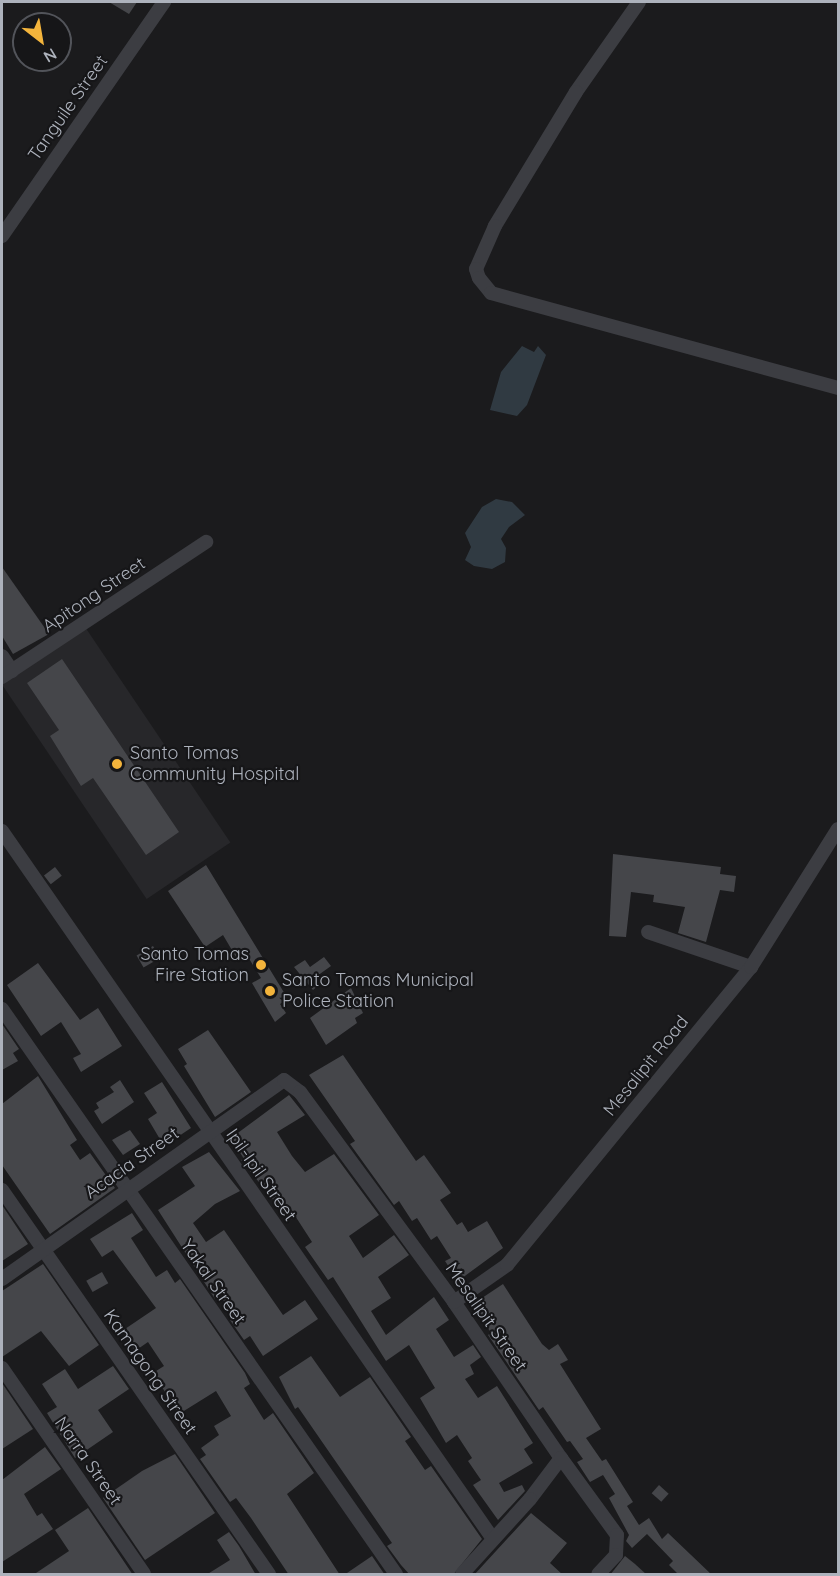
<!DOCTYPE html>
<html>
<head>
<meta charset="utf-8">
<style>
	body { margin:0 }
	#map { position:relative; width:840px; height:1576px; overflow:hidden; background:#1b1b1d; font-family:Quicksand,sans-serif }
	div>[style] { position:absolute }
	.built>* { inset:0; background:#27272a; transform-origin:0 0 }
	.water>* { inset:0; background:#303a42 }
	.building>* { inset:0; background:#45464a; transform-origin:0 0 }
	.minor>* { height:14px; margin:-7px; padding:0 7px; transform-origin:7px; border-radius:7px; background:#3c3d42 }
	.dots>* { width:16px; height:16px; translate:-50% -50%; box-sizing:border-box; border:3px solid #161618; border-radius:50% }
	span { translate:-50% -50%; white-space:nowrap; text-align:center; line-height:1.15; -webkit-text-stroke:4.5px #161618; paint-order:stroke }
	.street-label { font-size:18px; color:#adb2bc }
	.poi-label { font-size:18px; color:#adb2bc }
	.left { translate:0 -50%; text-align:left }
	.right { translate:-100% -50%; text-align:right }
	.frame { position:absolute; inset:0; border:3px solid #adb2bc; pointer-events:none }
	.north { position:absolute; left:12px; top:12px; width:60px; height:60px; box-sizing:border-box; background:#161618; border:2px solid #52545a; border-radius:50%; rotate:149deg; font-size:16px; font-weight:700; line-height:24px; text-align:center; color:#adb2bc }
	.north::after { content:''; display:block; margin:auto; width:21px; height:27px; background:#f3b43c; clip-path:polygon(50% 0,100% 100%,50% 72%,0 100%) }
</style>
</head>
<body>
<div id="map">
	<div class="built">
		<i style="left:85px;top:627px;width:260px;height:101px;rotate:56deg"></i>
	</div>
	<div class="water">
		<i style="clip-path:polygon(522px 346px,534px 352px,538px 346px,546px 355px,527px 405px,517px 416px,490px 410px,501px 372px)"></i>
		<i style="clip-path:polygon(496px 499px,512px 502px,525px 515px,509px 527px,501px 539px,506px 548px,505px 562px,492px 569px,474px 566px,465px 560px,471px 547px,465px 533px,482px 507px)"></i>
	</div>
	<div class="building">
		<i style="clip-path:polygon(109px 2px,137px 2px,129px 14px)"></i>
		<i style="clip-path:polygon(2px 567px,49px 634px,13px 654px,2px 636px)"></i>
		<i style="clip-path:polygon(62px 659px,179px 832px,146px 855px,93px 778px,81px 786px,50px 736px,59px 730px,27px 683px)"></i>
		<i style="clip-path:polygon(613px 854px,721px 867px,720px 874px,736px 876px,734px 892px,720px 890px,706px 942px,678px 933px,685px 907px,653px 902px,654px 895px,631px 892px,626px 937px,609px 936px)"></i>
		<i style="clip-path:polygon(206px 865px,288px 999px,280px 1004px,286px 1013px,275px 1022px,252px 983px,261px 978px,245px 952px,236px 957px,223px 935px,205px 947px,168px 891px)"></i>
		<i style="left:55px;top:867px;width:11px;height:14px;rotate:52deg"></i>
		<i style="left:153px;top:946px;width:14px;height:19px;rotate:60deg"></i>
		<i style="clip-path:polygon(324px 957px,331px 966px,317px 976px,322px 982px,313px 990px,294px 967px,305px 960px,310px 967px)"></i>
		<i style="clip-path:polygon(38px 963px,80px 1020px,98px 1008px,122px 1046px,81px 1072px,73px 1058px,81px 1054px,61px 1022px,41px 1036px,7px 985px)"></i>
		<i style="clip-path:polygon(351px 988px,363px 1013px,355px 1018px,357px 1023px,326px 1045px,310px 1018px)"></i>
		<i style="clip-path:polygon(2px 1024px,19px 1049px,13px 1053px,18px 1061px,2px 1070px)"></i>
		<i style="clip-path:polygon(208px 1030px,251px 1092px,215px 1117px,184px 1066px,187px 1064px,178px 1049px)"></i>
		<i style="clip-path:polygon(343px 1055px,416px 1161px,424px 1155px,439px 1176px,451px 1193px,440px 1200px,457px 1225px,462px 1222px,468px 1232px,487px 1221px,503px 1248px,458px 1281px,445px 1261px,451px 1258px,437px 1236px,431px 1240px,417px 1218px,412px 1221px,399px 1201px,394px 1205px,350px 1144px,355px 1141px,309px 1075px)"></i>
		<i style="clip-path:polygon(38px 1076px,77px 1140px,70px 1145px,80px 1160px,90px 1153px,115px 1188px,50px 1234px,2px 1165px,2px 1104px)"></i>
		<i style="clip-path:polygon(120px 1080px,134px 1102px,102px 1124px,94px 1111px,99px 1108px,96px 1103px,114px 1092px,110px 1087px)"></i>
		<i style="clip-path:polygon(162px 1082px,191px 1128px,164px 1146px,148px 1119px,157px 1113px,144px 1093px)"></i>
		<i style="clip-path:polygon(289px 1095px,305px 1115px,277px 1132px,292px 1156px,305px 1172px,334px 1154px,379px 1215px,349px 1236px,363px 1258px,394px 1235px,409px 1255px,378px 1277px,391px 1298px,371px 1311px,386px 1335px,434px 1297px,449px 1320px,436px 1329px,454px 1357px,473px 1345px,481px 1357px,470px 1365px,474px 1374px,465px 1379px,478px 1398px,497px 1386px,533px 1443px,524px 1449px,533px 1463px,499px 1483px,504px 1492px,522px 1485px,525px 1491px,498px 1520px,473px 1485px,481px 1480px,468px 1461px,472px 1458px,457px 1435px,446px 1443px,420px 1398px,435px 1388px,409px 1345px,386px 1361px,333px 1277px,328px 1280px,305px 1247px,312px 1242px,290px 1208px,283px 1212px,241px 1160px,244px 1159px,231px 1138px)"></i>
		<i style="clip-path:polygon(130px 1130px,140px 1144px,123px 1155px,112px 1140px)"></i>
		<i style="clip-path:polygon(209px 1152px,240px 1191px,215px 1204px,193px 1223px,206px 1242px,224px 1230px,283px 1315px,305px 1300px,318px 1319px,263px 1356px,250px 1336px,244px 1340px,230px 1320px,235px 1317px,220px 1296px,215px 1299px,158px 1210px,195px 1186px,182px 1167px)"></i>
		<i style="clip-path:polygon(2px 1205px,28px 1244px,2px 1261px)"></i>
		<i style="clip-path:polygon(132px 1213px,143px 1230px,131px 1238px,156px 1277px,167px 1270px,175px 1283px,180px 1279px,245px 1373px,250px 1384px,244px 1388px,264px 1420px,273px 1413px,314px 1473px,287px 1494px,340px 1575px,289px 1575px,251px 1518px,236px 1498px,230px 1502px,200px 1459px,206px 1455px,201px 1448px,219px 1435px,214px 1426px,231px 1416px,216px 1391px,179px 1414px,153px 1373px,164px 1366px,148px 1342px,135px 1351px,122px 1331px,156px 1308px,113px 1250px,102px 1257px,90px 1239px)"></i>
		<i style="clip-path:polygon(43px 1264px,99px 1345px,69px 1366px,41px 1331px,2px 1357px,2px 1291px)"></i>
		<i style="left:102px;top:1272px;width:13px;height:18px;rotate:61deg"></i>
		<i style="clip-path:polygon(503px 1284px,542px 1344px,549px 1350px,558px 1344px,568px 1360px,560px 1364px,601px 1429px,586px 1438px,602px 1461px,606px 1459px,633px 1502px,627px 1506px,639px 1525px,649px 1518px,662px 1539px,668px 1533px,712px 1575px,679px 1575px,669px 1565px,673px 1561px,647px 1534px,632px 1548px,626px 1541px,629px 1535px,609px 1498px,615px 1494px,603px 1475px,590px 1482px,577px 1462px,583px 1459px,570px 1441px,567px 1442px,543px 1407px,539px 1410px,488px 1335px,491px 1333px,473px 1304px)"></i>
		<i style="clip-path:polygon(311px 1356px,340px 1397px,370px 1377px,411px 1437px,405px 1441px,425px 1470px,431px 1466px,482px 1539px,453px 1575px,410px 1575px,401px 1565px,387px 1546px,392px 1543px,298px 1407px,295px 1409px,279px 1377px)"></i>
		<i style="clip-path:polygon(113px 1366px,129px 1389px,98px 1410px,113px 1432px,75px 1458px,47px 1413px,57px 1407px,42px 1384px,65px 1369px,78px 1389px)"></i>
		<i style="clip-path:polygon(2px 1383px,33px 1429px,2px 1449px)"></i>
		<i style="clip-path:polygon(45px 1447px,61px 1469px,24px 1494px,37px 1516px,42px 1513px,53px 1529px,2px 1562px,2px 1480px)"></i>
		<i style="clip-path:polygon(175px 1454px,215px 1513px,145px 1560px,103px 1498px,142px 1471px)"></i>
		<i style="left:659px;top:1485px;width:13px;height:11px;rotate:42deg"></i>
		<i style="clip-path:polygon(88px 1508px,133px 1575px,33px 1575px,69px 1551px,55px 1530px)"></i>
		<i style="clip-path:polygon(531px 1513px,567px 1543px,550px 1563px,563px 1575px,474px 1575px)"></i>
		<i style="clip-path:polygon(229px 1532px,239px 1546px,256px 1575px,206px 1575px,230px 1560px,217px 1540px)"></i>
		<i style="clip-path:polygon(372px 1556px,385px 1575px,344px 1575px)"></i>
		<i style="clip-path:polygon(625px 1556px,635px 1564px,647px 1575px,610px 1575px)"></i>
	</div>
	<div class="minor">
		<i style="left:639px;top:2px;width:110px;rotate:125deg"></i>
		<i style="left:576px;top:92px;width:157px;rotate:121.2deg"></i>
		<i style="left:495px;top:226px;width:47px;rotate:113.8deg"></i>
		<i style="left:476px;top:269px;width:9px;rotate:72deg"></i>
		<i style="left:479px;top:278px;width:19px;rotate:51deg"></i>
		<i style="left:491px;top:293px;width:360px;rotate:15.3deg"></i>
		<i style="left:2px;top:236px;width:285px;rotate:-55.3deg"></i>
		<i style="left:2px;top:656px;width:18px;rotate:56deg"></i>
		<i style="left:2px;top:677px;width:245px;rotate:-33.5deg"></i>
		<i style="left:2px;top:831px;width:862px;rotate:55.26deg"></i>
		<i style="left:648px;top:932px;width:109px;rotate:18.8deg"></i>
		<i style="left:2px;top:1009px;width:689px;rotate:55.11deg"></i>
		<i style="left:2px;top:1190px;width:468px;rotate:55.2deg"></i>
		<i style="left:2px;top:1279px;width:345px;rotate:-35.2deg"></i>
		<i style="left:284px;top:1080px;width:20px;rotate:37deg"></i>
		<i style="left:300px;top:1092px;width:260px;rotate:53.7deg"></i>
		<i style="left:454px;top:1302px;width:189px;rotate:55.6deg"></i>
		<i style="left:561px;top:1458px;width:51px;rotate:127.1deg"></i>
		<i style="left:530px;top:1499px;width:101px;rotate:132.2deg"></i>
		<i style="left:454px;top:1302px;width:65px;rotate:-34.9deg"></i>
		<i style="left:507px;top:1265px;width:385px;rotate:-50.7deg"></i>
		<i style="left:751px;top:967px;width:163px;rotate:-57.8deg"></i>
		<i style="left:2px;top:1368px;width:250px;rotate:55.4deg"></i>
		<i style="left:561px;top:1458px;width:95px;rotate:54deg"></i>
		<i style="left:617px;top:1535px;width:20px;rotate:93deg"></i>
		<i style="left:616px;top:1555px;width:26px;rotate:133deg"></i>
	</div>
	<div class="dots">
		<i style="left:117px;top:764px;background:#f3b43c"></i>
		<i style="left:261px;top:965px;background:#f3b43c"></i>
		<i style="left:270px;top:991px;background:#f3b43c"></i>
	</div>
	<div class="street-label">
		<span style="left:68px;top:108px;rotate:-55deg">Tanguile Street</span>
		<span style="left:94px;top:595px;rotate:-34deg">Apitong Street</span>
		<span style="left:646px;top:1066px;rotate:-51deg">Mesalipit Road</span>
		<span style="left:132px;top:1163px;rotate:-35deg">Acacia Street</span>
		<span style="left:261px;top:1175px;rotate:55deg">Ipil-Ipil Street</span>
		<span style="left:213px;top:1282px;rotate:55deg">Yakal Street</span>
		<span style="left:486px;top:1317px;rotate:55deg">Mesalipit Street</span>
		<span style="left:150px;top:1372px;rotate:55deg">Kamagong Street</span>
		<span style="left:88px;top:1461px;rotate:55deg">Narra Street</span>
	</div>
	<div class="poi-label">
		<span class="left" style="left:130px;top:764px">Santo Tomas<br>Community Hospital</span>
		<span class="right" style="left:249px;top:965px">Santo Tomas<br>Fire Station</span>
		<span class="left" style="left:282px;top:991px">Santo Tomas Municipal<br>Police Station</span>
	</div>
	<div class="frame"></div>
	<div class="north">N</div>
</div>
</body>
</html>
